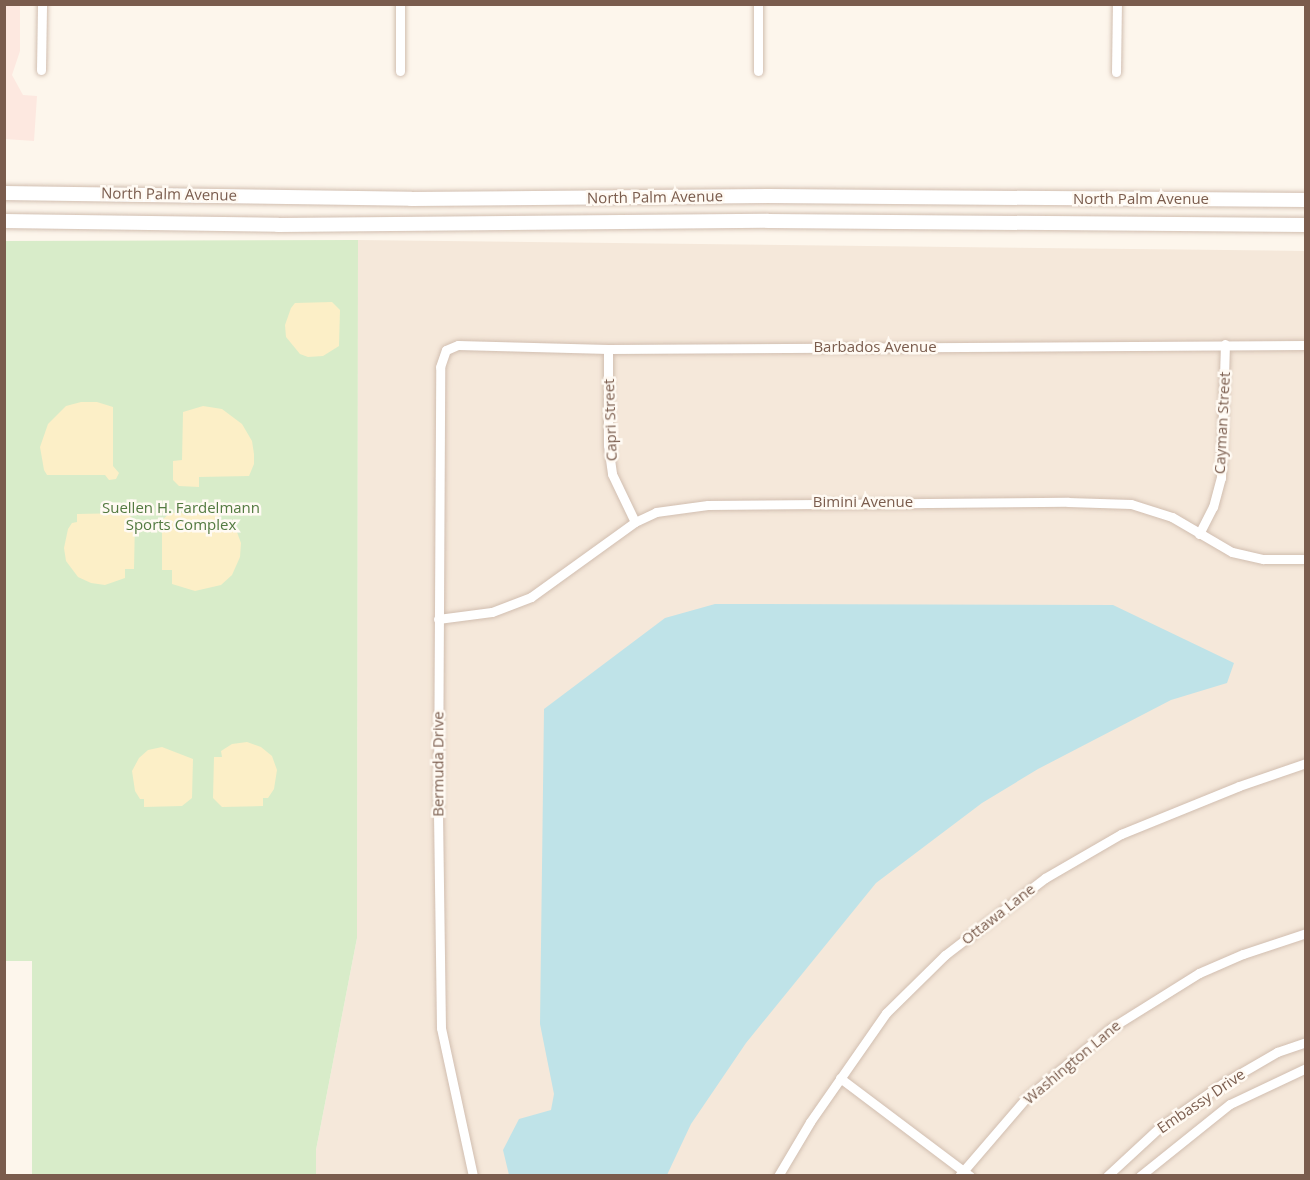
<!DOCTYPE html>
<html>
<head>
<meta charset="utf-8">
<style>
	body { margin:0 }
	#map { position:relative; width:1310px; height:1180px; overflow:hidden; background:#fdf6ec; font-family:"Open Sans",sans-serif }
	div>[style] { position:absolute }
	.residential>* { inset:0; background:#f5e8da }
	.commercial>* { inset:0; background:#fde8e0 }
	.green>* { inset:0; background:#d8ecc9 }
	.sand>* { inset:0; background:#fcefc7 }
	.water>* { inset:0; background:#bfe3e8 }
	.roads { filter:drop-shadow(0 0 2px #d1beb0) drop-shadow(0 0 2px #d1beb0) }
	.street>* { height:9px; margin:-4.5px; padding:0 4.5px; transform-origin:4.5px; border-radius:4.5px; background:#fff }
	.secondary>* { height:14px; margin:-7px; padding:0 7px; transform-origin:7px; border-radius:7px; background:#fff }
	span { translate:-50% -50%; white-space:nowrap; text-align:center; line-height:1.15; -webkit-text-stroke:5px #fffaf3; paint-order:stroke }
	.street-label { font-size:15px; color:#7a5c4d }
	.park-label { font-size:15px; color:#537a41 }
	.frame { position:absolute; inset:0; border:6px solid #7a5c4d; pointer-events:none }
</style>
</head>
<body>
<div id="map">
	<div class="residential">
		<i style="clip-path:polygon(358px 240px,1305px 251px,1305px 1175px,316px 1176px,316px 1150px,357px 938px)"></i>
	</div>
	<div class="commercial">
		<i style="clip-path:polygon(4px 5px,20px 5px,20px 51px,12px 75px,23px 95px,37px 96px,34px 141px,5px 139px)"></i>
	</div>
	<div class="green">
		<i style="clip-path:polygon(358px 240px,357px 938px,316px 1150px,316px 1175px,32px 1175px,32px 961px,5px 961px,5px 241px)"></i>
	</div>
	<div class="sand">
		<i style="clip-path:polygon(332px 302px,340px 310px,339px 346px,323px 356px,308px 357px,300px 354px,286px 337px,285px 325px,291px 308px,295px 303px)"></i>
		<i style="clip-path:polygon(81px 402px,97px 402px,113px 407px,113px 466px,119px 473px,116px 479px,109px 480px,105px 475px,47px 475px,44px 470px,40px 447px,48px 424px,66px 406px)"></i>
		<i style="clip-path:polygon(203px 406px,222px 409px,242px 424px,252px 441px,254px 454px,254px 464px,249px 476px,199px 477px,199px 487px,179px 486px,173px 480px,173px 461px,182px 460px,183px 412px)"></i>
		<i style="clip-path:polygon(127px 513px,135px 521px,134px 569px,125px 569px,125px 578px,105px 585px,91px 583px,78px 577px,66px 561px,64px 548px,68px 529px,72px 523px,77px 522px,77px 514px)"></i>
		<i style="clip-path:polygon(170px 513px,219px 513px,219px 520px,234px 524px,241px 543px,240px 557px,232px 575px,221px 585px,195px 591px,172px 584px,172px 570px,162px 570px,162px 520px)"></i>
		<i style="clip-path:polygon(247px 742px,261px 747px,272px 756px,277px 770px,274px 789px,268px 798px,263px 798px,263px 806px,222px 807px,213px 798px,214px 757px,222px 757px,221px 751px,232px 744px)"></i>
		<i style="clip-path:polygon(162px 747px,193px 759px,192px 798px,182px 806px,144px 807px,144px 799px,140px 799px,135px 791px,132px 771px,139px 758px,148px 750px)"></i>
	</div>
	<div class="water">
		<i style="clip-path:polygon(715px 604px,1113px 605px,1234px 663px,1227px 683px,1171px 700px,1038px 769px,982px 803px,876px 883px,746px 1043px,691px 1124px,667px 1175px,509px 1175px,503px 1150px,519px 1119px,551px 1110px,554px 1094px,540px 1024px,544px 709px,665px 618px)"></i>
	</div>
	<div class="roads">
		<div class="street">
			<i style="left:758px;top:4px;width:67px;rotate:90deg"></i>
			<i style="left:41px;top:70px;width:66px;rotate:-89.1deg"></i>
			<i style="left:400px;top:71px;width:67px;rotate:-90deg"></i>
			<i style="left:1116px;top:72px;width:68px;rotate:-89.2deg"></i>
			<i style="left:608px;top:349px;width:96px;rotate:90deg"></i>
			<i style="left:608px;top:445px;width:29px;rotate:82deg"></i>
			<i style="left:612px;top:474px;width:53px;rotate:64.4deg"></i>
			<i style="left:1199px;top:534px;width:30px;rotate:-63deg"></i>
			<i style="left:1213px;top:507px;width:30px;rotate:-75deg"></i>
			<i style="left:1221px;top:478px;width:134px;rotate:-88.3deg"></i>
			<i style="left:438px;top:619px;width:54px;rotate:-7.4deg"></i>
			<i style="left:492px;top:612px;width:42px;rotate:-21deg"></i>
			<i style="left:531px;top:597px;width:128px;rotate:-35.8deg"></i>
			<i style="left:635px;top:522px;width:23px;rotate:-25deg"></i>
			<i style="left:656px;top:512px;width:52px;rotate:-7.7deg"></i>
			<i style="left:708px;top:505px;width:360px;rotate:-0.5deg"></i>
			<i style="left:1068px;top:502px;width:63px;rotate:1.8deg"></i>
			<i style="left:1131px;top:504px;width:43px;rotate:17.6deg"></i>
			<i style="left:1172px;top:517px;width:69px;rotate:30.3deg"></i>
			<i style="left:1232px;top:552px;width:32px;rotate:13deg"></i>
			<i style="left:1263px;top:559px;width:43px"></i>
			<i style="left:840px;top:1078px;width:163px;rotate:37deg"></i>
			<i style="left:473px;top:1176px;width:151px;rotate:-102.2deg"></i>
			<i style="left:441px;top:1028px;width:227px;rotate:-90.8deg"></i>
			<i style="left:438px;top:801px;width:434px;rotate:-89.7deg"></i>
			<i style="left:440px;top:367px;width:18px;rotate:-71deg"></i>
			<i style="left:446px;top:350px;width:13px;rotate:-23deg"></i>
			<i style="left:458px;top:345px;width:150px;rotate:1.5deg"></i>
			<i style="left:608px;top:349px;width:698px;rotate:-0.33deg"></i>
			<i style="left:778px;top:1176px;width:63px;rotate:-59.3deg"></i>
			<i style="left:810px;top:1122px;width:133px;rotate:-55.1deg"></i>
			<i style="left:886px;top:1013px;width:83px;rotate:-44.5deg"></i>
			<i style="left:945px;top:955px;width:126px;rotate:-37.6deg"></i>
			<i style="left:1045px;top:878px;width:88px;rotate:-30.1deg"></i>
			<i style="left:1121px;top:834px;width:127px;rotate:-22.1deg"></i>
			<i style="left:1239px;top:786px;width:71px;rotate:-18.9deg"></i>
			<i style="left:959px;top:1176px;width:103px;rotate:-49.3deg"></i>
			<i style="left:1026px;top:1098px;width:110px;rotate:-39.5deg"></i>
			<i style="left:1111px;top:1028px;width:104px;rotate:-32deg"></i>
			<i style="left:1199px;top:973px;width:48px;rotate:-23.4deg"></i>
			<i style="left:1243px;top:954px;width:66px;rotate:-18.4deg"></i>
			<i style="left:1107px;top:1176px;width:72px;rotate:-42.8deg"></i>
			<i style="left:1160px;top:1127px;width:75px;rotate:-34.7deg"></i>
			<i style="left:1222px;top:1084px;width:64px;rotate:-30.2deg"></i>
			<i style="left:1277px;top:1052px;width:31px;rotate:-19deg"></i>
			<i style="left:1140px;top:1176px;width:115px;rotate:-38.7deg"></i>
			<i style="left:1230px;top:1104px;width:84px;rotate:-25.3deg"></i>
		</div>
		<div class="secondary">
			<i style="left:4px;top:193px;width:407px;rotate:0.8deg"></i>
			<i style="left:411px;top:199px;width:357px;rotate:-0.5deg"></i>
			<i style="left:768px;top:196px;width:538px;rotate:0.43deg"></i>
			<i style="left:4px;top:221px;width:274px;rotate:0.8deg"></i>
			<i style="left:278px;top:225px;width:490px;rotate:-0.5deg"></i>
			<i style="left:768px;top:221px;width:538px;rotate:0.43deg"></i>
		</div>
	</div>
	<div class="street-label">
		<span style="left:169px;top:194px;rotate:1deg">North Palm Avenue</span>
		<span style="left:655px;top:197px;rotate:-1deg">North Palm Avenue</span>
		<span style="left:1141px;top:199px">North Palm Avenue</span>
		<span style="left:875px;top:347px">Barbados Avenue</span>
		<span style="left:610px;top:420px;rotate:-92deg">Capri Street</span>
		<span style="left:1222px;top:423px;rotate:-87deg">Cayman Street</span>
		<span style="left:863px;top:502px">Bimini Avenue</span>
		<span style="left:438px;top:764px;rotate:-90deg">Bermuda Drive</span>
		<span style="left:998px;top:914px;rotate:-38deg">Ottawa Lane</span>
		<span style="left:1072px;top:1062px;rotate:-40deg">Washington Lane</span>
		<span style="left:1201px;top:1101px;rotate:-34deg">Embassy Drive</span>
	</div>
	<div class="park-label">
		<span style="left:181px;top:516px">Suellen H. Fardelmann<br>Sports Complex</span>
	</div>
	<div class="frame"></div>
</div>
</body>
</html>
